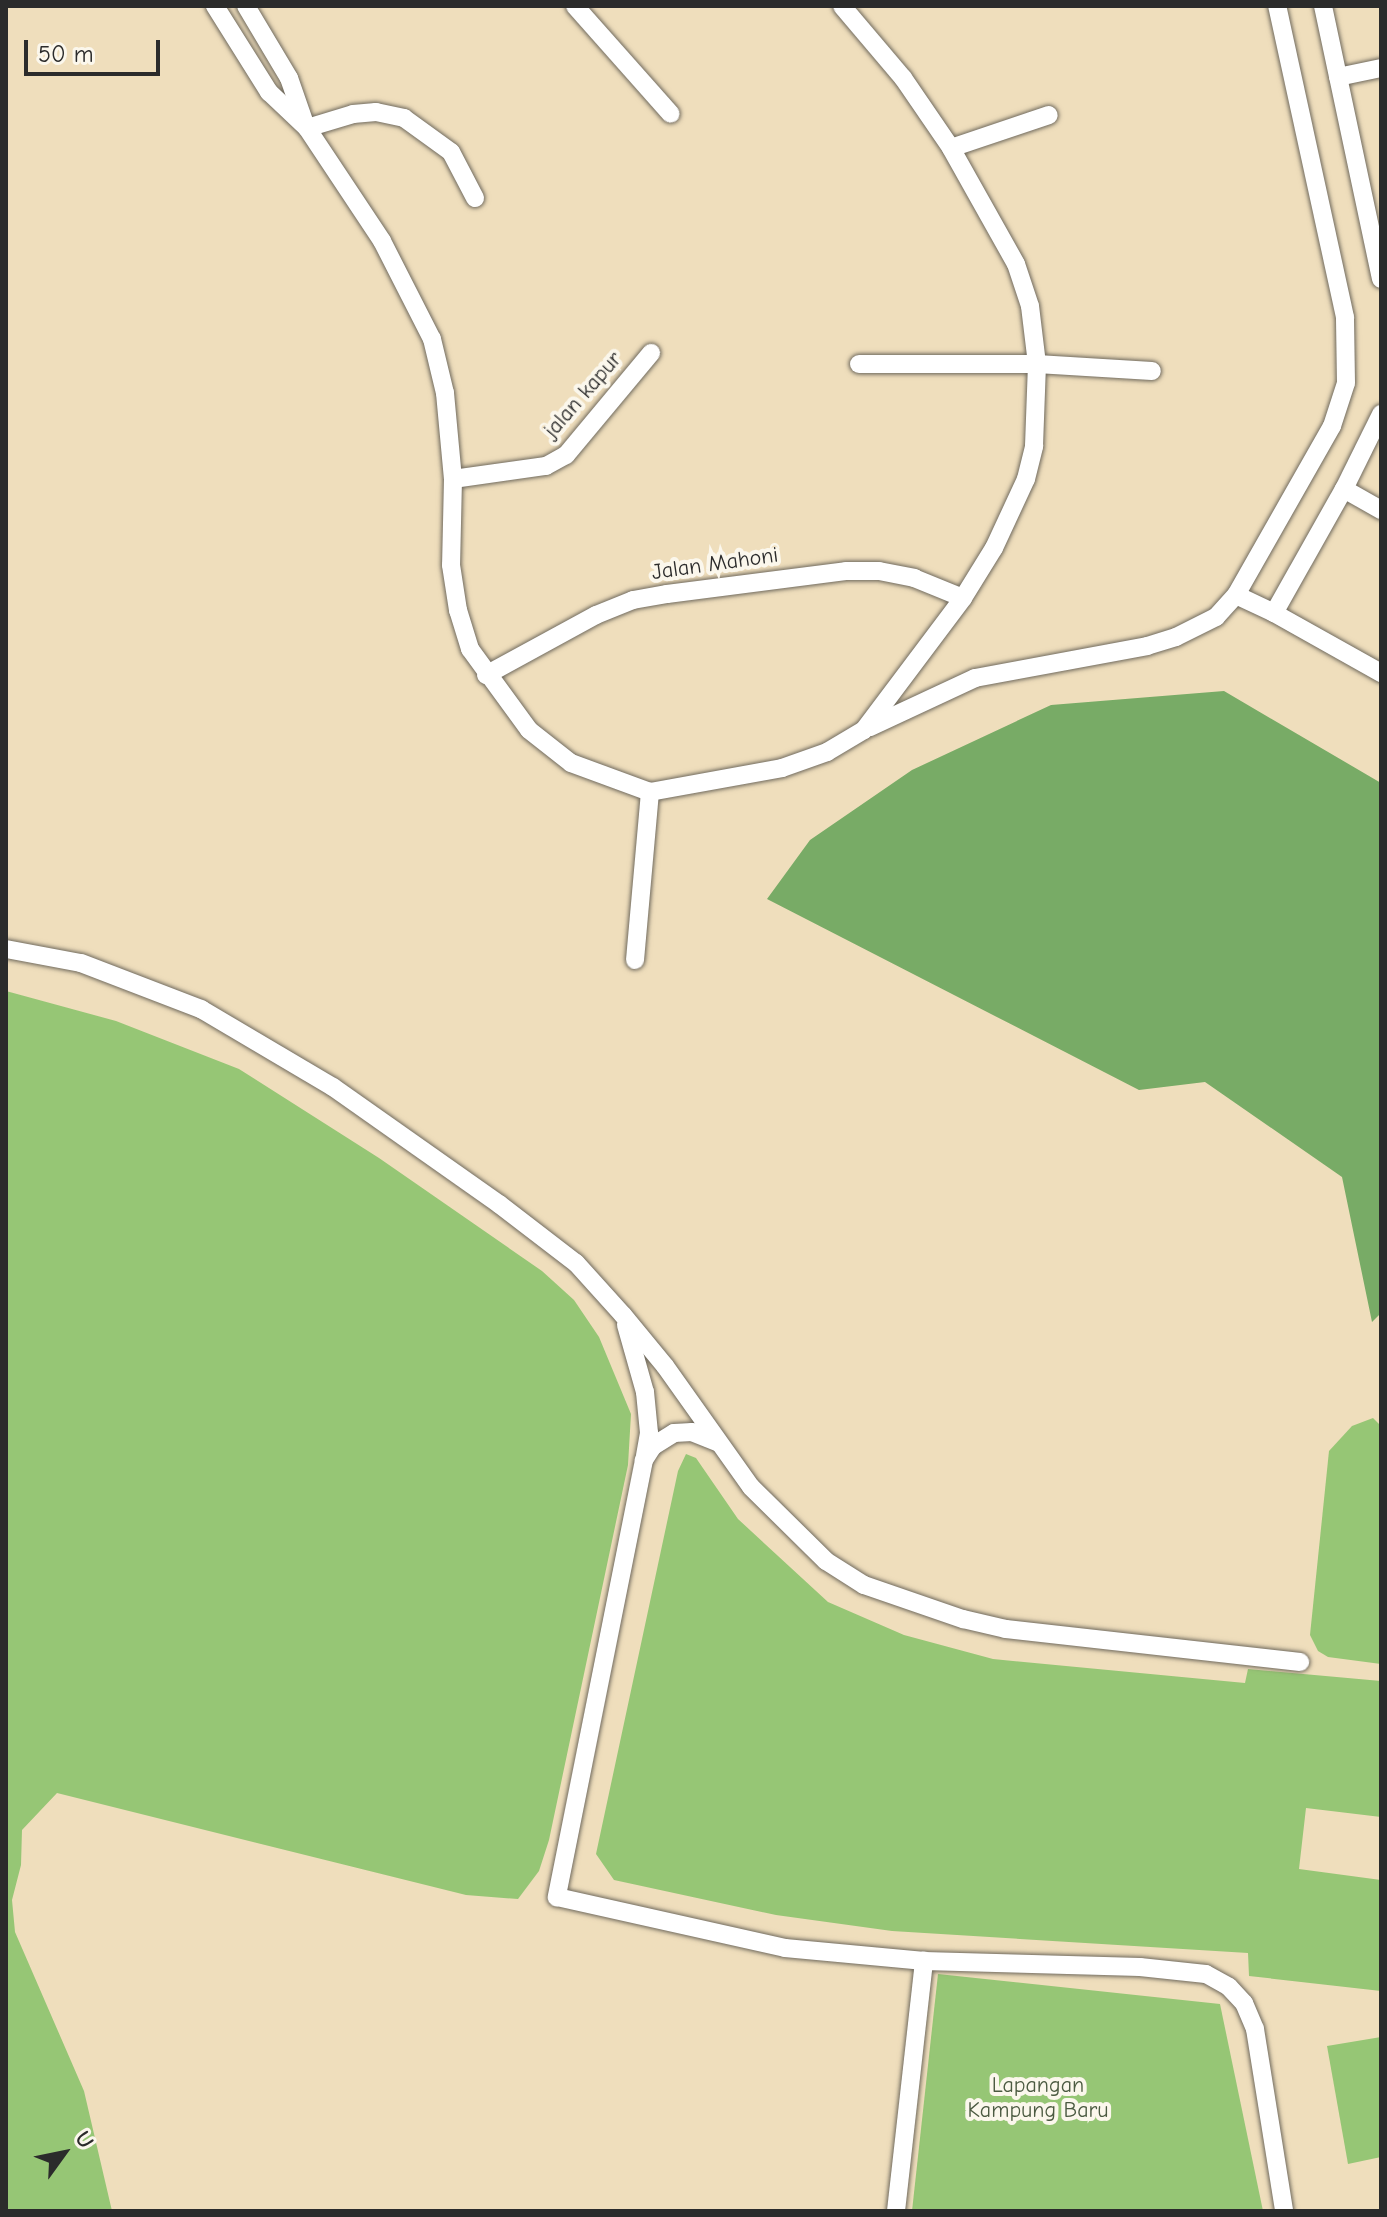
<!DOCTYPE html>
<html>
<head>
<meta charset="utf-8">
<style>
	body { margin:0 }
	#map { position:relative; width:1387px; height:2217px; overflow:hidden; background:#efdebc; font-family:"Comic Neue",sans-serif }
	div>[style] { position:absolute }
	.green>* { inset:0; background:#96c675 }
	.forest>* { inset:0; background:#78ab66 }
	.roads { filter:drop-shadow(0 0 2px #706a5e) drop-shadow(0 0 2px #706a5e) }
	.street>* { height:18px; margin:-9px; padding:0 9px; transform-origin:9px; border-radius:9px; background:#fff }
	span { translate:-50% -50%; white-space:nowrap; text-align:center; line-height:1.15; -webkit-text-stroke:8px #fbf7ec; paint-order:stroke }
	.street-label { font-size:22px; color:#2b2b2b }
	.park-label { font-size:22px; color:#4b5a41 }
	.frame { position:absolute; inset:0; border:8px solid #2b2b2b; pointer-events:none }
	.north { position:absolute; left:24px; top:2113px; width:80px; height:80px; -webkit-text-stroke:6px #fbf7ec; paint-order:stroke; rotate:57deg; font-size:22px; font-weight:700; line-height:32px; text-align:center; color:#2b2b2b }
	.north::after { content:''; display:block; margin:auto; width:28px; height:36px; background:#2b2b2b; clip-path:polygon(50% 0,100% 100%,50% 72%,0 100%) }
	.scale { position:absolute; left:24px; top:40px; width:136px; height:36px; box-sizing:border-box; border:4px solid #2b2b2b; border-top:0; padding-left:10px; font-size:24px; line-height:28px; white-space:nowrap; color:#2b2b2b; -webkit-text-stroke:6px #fbf7ec; paint-order:stroke }
</style>
</head>
<body>
<div id="map">
	<div class="green">
		<i style="clip-path:polygon(6px 991px,116px 1021px,239px 1069px,379px 1158px,542px 1271px,574px 1300px,599px 1337px,631px 1414px,628px 1465px,549px 1840px,539px 1871px,518px 1899px,466px 1895px,57px 1793px,22px 1830px,21px 1865px,12px 1900px,15px 1932px,84px 2091px,112px 2211px,6px 2211px)"></i>
		<i style="clip-path:polygon(1373px 1418px,1381px 1426px,1381px 1664px,1328px 1657px,1318px 1651px,1310px 1635px,1329px 1451px,1352px 1426px)"></i>
		<i style="clip-path:polygon(686px 1454px,696px 1458px,738px 1519px,828px 1602px,904px 1635px,993px 1659px,1245px 1683px,1248px 1669px,1381px 1681px,1381px 1817px,1306px 1808px,1299px 1869px,1381px 1880px,1381px 1991px,1249px 1976px,1248px 1953px,892px 1931px,776px 1915px,614px 1880px,596px 1854px,678px 1471px)"></i>
		<i style="clip-path:polygon(938px 1974px,1220px 2004px,1263px 2211px,912px 2211px)"></i>
		<i style="clip-path:polygon(1381px 2037px,1381px 2157px,1348px 2164px,1327px 2046px)"></i>
	</div>
	<div class="forest">
		<i style="clip-path:polygon(1224px 691px,1381px 783px,1381px 1313px,1372px 1322px,1342px 1177px,1205px 1082px,1139px 1090px,767px 899px,810px 840px,912px 770px,1051px 705px)"></i>
	</div>
	<div class="roads">
		<div class="street">
			<i style="left:215px;top:6px;width:102px;rotate:57.9deg"></i>
			<i style="left:269px;top:92px;width:52px;rotate:43.5deg"></i>
			<i style="left:307px;top:128px;width:136px;rotate:56.4deg"></i>
			<i style="left:382px;top:241px;width:110px;rotate:63deg"></i>
			<i style="left:432px;top:339px;width:56px;rotate:76.5deg"></i>
			<i style="left:445px;top:393px;width:86px;rotate:84.7deg"></i>
			<i style="left:453px;top:479px;width:86px;rotate:91.3deg"></i>
			<i style="left:451px;top:565px;width:46px;rotate:81.2deg"></i>
			<i style="left:458px;top:610px;width:41px;rotate:72.9deg"></i>
			<i style="left:470px;top:649px;width:100px;rotate:53.9deg"></i>
			<i style="left:529px;top:730px;width:53px;rotate:38.2deg"></i>
			<i style="left:571px;top:763px;width:84px;rotate:20.2deg"></i>
			<i style="left:650px;top:792px;width:134px;rotate:-10.3deg"></i>
			<i style="left:782px;top:768px;width:48px;rotate:-19.6deg"></i>
			<i style="left:827px;top:752px;width:43px;rotate:-30.7deg"></i>
			<i style="left:864px;top:730px;width:165px;rotate:-53.1deg"></i>
			<i style="left:963px;top:598px;width:59px;rotate:-58.2deg"></i>
			<i style="left:994px;top:548px;width:76px;rotate:-65.1deg"></i>
			<i style="left:1026px;top:479px;width:34px;rotate:-76deg"></i>
			<i style="left:1034px;top:446px;width:82px;rotate:-87.9deg"></i>
			<i style="left:1037px;top:364px;width:58px;rotate:-96.9deg"></i>
			<i style="left:1030px;top:306px;width:44px;rotate:-108.4deg"></i>
			<i style="left:1016px;top:264px;width:133px;rotate:-119.3deg"></i>
			<i style="left:951px;top:148px;width:85px;rotate:-124.4deg"></i>
			<i style="left:903px;top:78px;width:94px;rotate:-130.3deg"></i>
			<i style="left:246px;top:6px;width:84px;rotate:59.2deg"></i>
			<i style="left:289px;top:78px;width:46px;rotate:70.8deg"></i>
			<i style="left:575px;top:6px;width:144px;rotate:48.4deg"></i>
			<i style="left:1323px;top:6px;width:279px;rotate:78deg"></i>
			<i style="left:1338px;top:77px;width:44px;rotate:-11.8deg"></i>
			<i style="left:307px;top:128px;width:48px;rotate:-16.9deg"></i>
			<i style="left:353px;top:114px;width:23px;rotate:-5deg"></i>
			<i style="left:376px;top:112px;width:29px;rotate:12deg"></i>
			<i style="left:404px;top:118px;width:58px;rotate:35.9deg"></i>
			<i style="left:451px;top:152px;width:52px;rotate:62.4deg"></i>
			<i style="left:951px;top:148px;width:103px;rotate:-18.6deg"></i>
			<i style="left:859px;top:364px;width:178px"></i>
			<i style="left:1037px;top:364px;width:115px;rotate:3.5deg"></i>
			<i style="left:453px;top:479px;width:94px;rotate:-8deg"></i>
			<i style="left:546px;top:466px;width:23px;rotate:-29deg"></i>
			<i style="left:566px;top:455px;width:133px;rotate:-50.2deg"></i>
			<i style="left:1344px;top:489px;width:43px;rotate:29.6deg"></i>
			<i style="left:1236px;top:595px;width:42px;rotate:25.3deg"></i>
			<i style="left:1274px;top:613px;width:142px;rotate:-60.6deg"></i>
			<i style="left:1344px;top:489px;width:84px;rotate:-63.7deg"></i>
			<i style="left:1274px;top:613px;width:123px;rotate:29.3deg"></i>
			<i style="left:486px;top:675px;width:125px;rotate:-28.6deg"></i>
			<i style="left:596px;top:615px;width:40px;rotate:-22deg"></i>
			<i style="left:633px;top:600px;width:35px;rotate:-10deg"></i>
			<i style="left:667px;top:594px;width:180px;rotate:-7.3deg"></i>
			<i style="left:846px;top:571px;width:33px"></i>
			<i style="left:879px;top:571px;width:36px;rotate:11deg"></i>
			<i style="left:914px;top:578px;width:53px;rotate:22.2deg"></i>
			<i style="left:870px;top:727px;width:116px;rotate:-25deg"></i>
			<i style="left:975px;top:678px;width:175px;rotate:-10.5deg"></i>
			<i style="left:1147px;top:646px;width:30px;rotate:-17deg"></i>
			<i style="left:1176px;top:637px;width:45px;rotate:-26.6deg"></i>
			<i style="left:1216px;top:617px;width:30px;rotate:-48deg"></i>
			<i style="left:1236px;top:595px;width:194px;rotate:-60.4deg"></i>
			<i style="left:1332px;top:426px;width:45px;rotate:-72deg"></i>
			<i style="left:1346px;top:383px;width:66px;rotate:-90.9deg"></i>
			<i style="left:1345px;top:317px;width:318px;rotate:-102.3deg"></i>
			<i style="left:6px;top:949px;width:76px;rotate:10.6deg"></i>
			<i style="left:81px;top:963px;width:129px;rotate:21deg"></i>
			<i style="left:201px;top:1009px;width:153px;rotate:30.6deg"></i>
			<i style="left:333px;top:1087px;width:203px;rotate:35.2deg"></i>
			<i style="left:499px;top:1204px;width:97px;rotate:37.5deg"></i>
			<i style="left:576px;top:1263px;width:70px;rotate:47.9deg"></i>
			<i style="left:623px;top:1315px;width:66px;rotate:50.5deg"></i>
			<i style="left:665px;top:1366px;width:148px;rotate:54.6deg"></i>
			<i style="left:751px;top:1487px;width:105px;rotate:44.6deg"></i>
			<i style="left:826px;top:1561px;width:45px;rotate:32.3deg"></i>
			<i style="left:864px;top:1585px;width:105px;rotate:19deg"></i>
			<i style="left:963px;top:1619px;width:44px;rotate:13.1deg"></i>
			<i style="left:1006px;top:1629px;width:296px;rotate:6.4deg"></i>
			<i style="left:635px;top:960px;width:169px;rotate:-84.9deg"></i>
			<i style="left:626px;top:1325px;width:70px;rotate:74.2deg"></i>
			<i style="left:645px;top:1392px;width:41px;rotate:84.4deg"></i>
			<i style="left:649px;top:1433px;width:23px;rotate:100deg"></i>
			<i style="left:719px;top:1443px;width:29px;rotate:-158deg"></i>
			<i style="left:692px;top:1432px;width:18px;rotate:177deg"></i>
			<i style="left:674px;top:1433px;width:25px;rotate:148deg"></i>
			<i style="left:653px;top:1446px;width:17px;rotate:123deg"></i>
			<i style="left:644px;top:1460px;width:446px;rotate:101.3deg"></i>
			<i style="left:557px;top:1897px;width:234px;rotate:12.6deg"></i>
			<i style="left:785px;top:1948px;width:140px;rotate:5.3deg"></i>
			<i style="left:924px;top:1961px;width:216px;rotate:1.6deg"></i>
			<i style="left:1140px;top:1967px;width:66px;rotate:6.1deg"></i>
			<i style="left:1206px;top:1974px;width:26px;rotate:29deg"></i>
			<i style="left:1229px;top:1987px;width:22px;rotate:47deg"></i>
			<i style="left:1244px;top:2003px;width:28px;rotate:67deg"></i>
			<i style="left:1255px;top:2029px;width:184px;rotate:80.9deg"></i>
			<i style="left:896px;top:2211px;width:252px;rotate:-83.6deg"></i>
		</div>
	</div>
	<div class="street-label">
		<span style="left:583px;top:395px;rotate:-49deg">jalan kapur</span>
		<span style="left:715px;top:564px;rotate:-8deg">Jalan Mahoni</span>
	</div>
	<div class="park-label">
		<span style="left:1038px;top:2098px">Lapangan<br>Kampung Baru</span>
	</div>
	<div class="frame"></div>
	<div class="north">U</div>
	<div class="scale">50 m</div>
</div>
</body>
</html>
